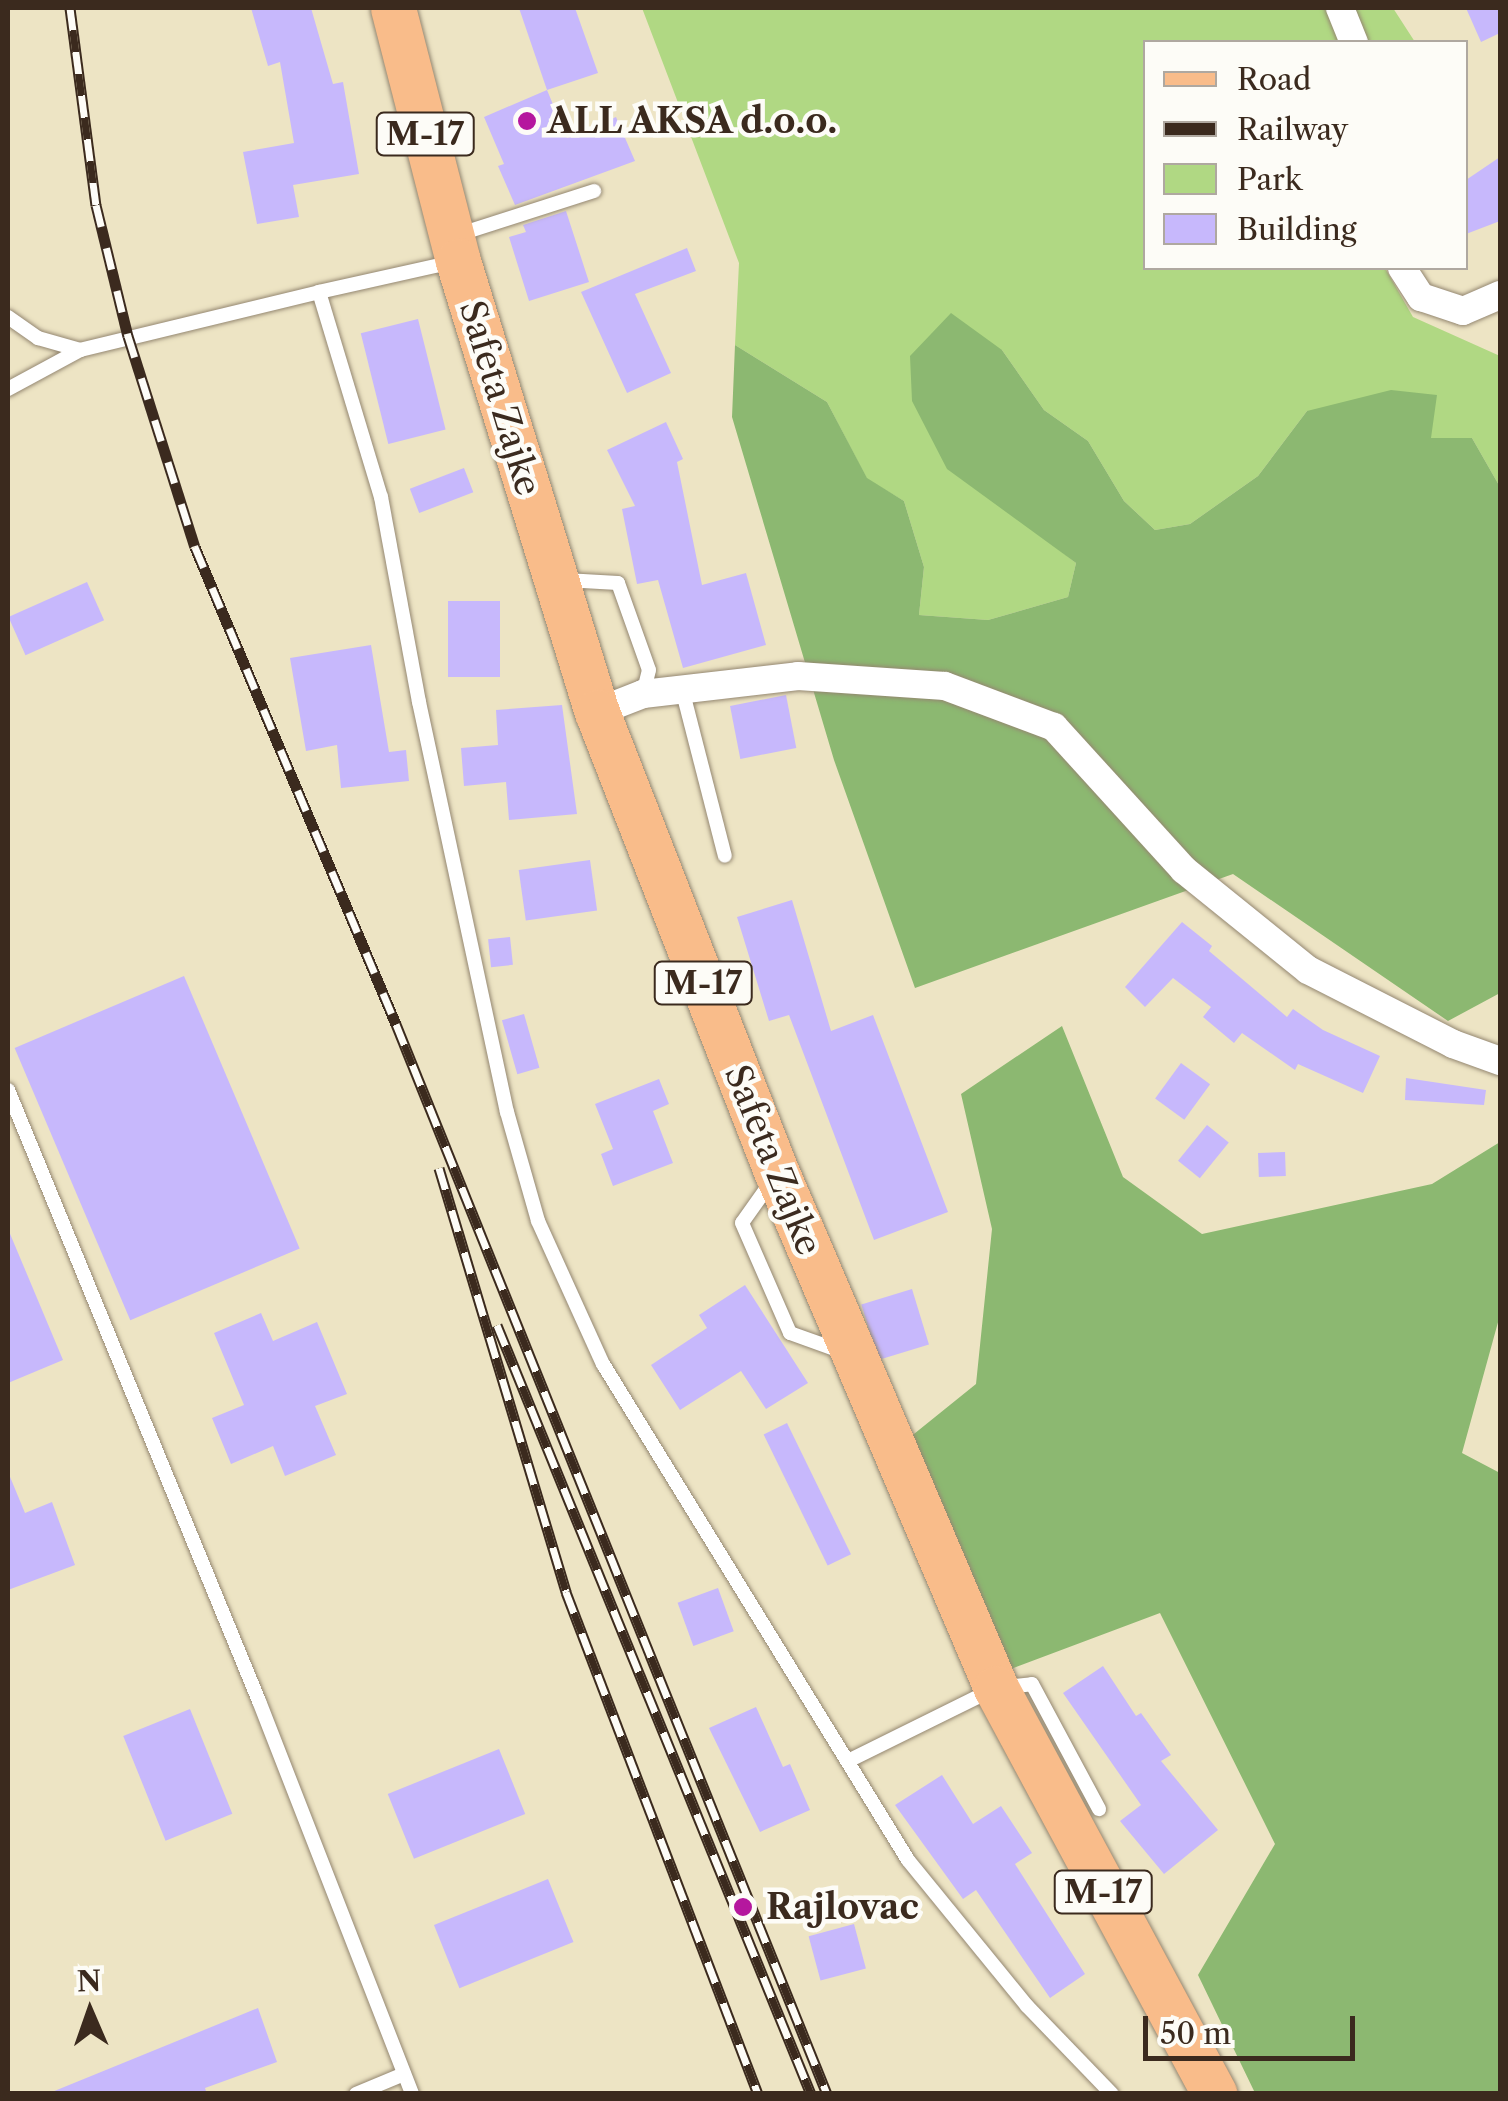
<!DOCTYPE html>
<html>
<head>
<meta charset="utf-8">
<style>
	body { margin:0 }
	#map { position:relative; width:1508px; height:2101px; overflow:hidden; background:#ede4c4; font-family:"Libre Caslon Text",serif }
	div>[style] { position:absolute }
	.green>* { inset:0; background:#b0d883 }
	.forest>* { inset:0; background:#8cb871 }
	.building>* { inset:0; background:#c7b8fc; transform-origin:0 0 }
	.roads { filter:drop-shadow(0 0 2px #948771) drop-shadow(0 0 2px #948771) }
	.service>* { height:14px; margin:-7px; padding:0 7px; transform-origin:7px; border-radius:7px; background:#fff }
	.minor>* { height:28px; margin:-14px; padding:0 14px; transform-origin:14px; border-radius:14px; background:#fff }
	.primary>* { height:45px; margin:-22.5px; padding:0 22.5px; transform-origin:22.5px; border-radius:22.5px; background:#f9bc8a }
	.rail>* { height:11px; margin-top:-5.5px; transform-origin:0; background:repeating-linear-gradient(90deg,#fdfcf7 0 22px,#3b2a1e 0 44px); box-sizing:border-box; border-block:2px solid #3b2a1e }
	.dots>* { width:28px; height:28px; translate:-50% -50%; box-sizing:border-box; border:5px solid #fdfcf7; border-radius:50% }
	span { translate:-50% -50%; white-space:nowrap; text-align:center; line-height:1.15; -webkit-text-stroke:9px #fdfcf7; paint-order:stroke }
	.shield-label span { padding:2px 8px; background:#fdfcf7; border:2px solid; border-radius:8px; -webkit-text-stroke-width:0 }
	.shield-label { font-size:32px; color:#3b2a1e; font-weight:700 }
	.poi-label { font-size:35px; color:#3b2a1e; font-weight:700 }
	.left { translate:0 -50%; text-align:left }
	.street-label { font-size:35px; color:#3b2a1e }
	.frame { position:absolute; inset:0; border:10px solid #3b2a1e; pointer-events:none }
	.legend { position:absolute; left:1143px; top:40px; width:325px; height:230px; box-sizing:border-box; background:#fdfcf7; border:2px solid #afa8a0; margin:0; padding:12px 18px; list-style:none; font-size:30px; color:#3b2a1e }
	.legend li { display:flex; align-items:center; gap:20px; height:50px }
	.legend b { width:50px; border:2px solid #afa8a0 }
	.north { position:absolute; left:40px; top:1961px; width:100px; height:100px; -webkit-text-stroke:8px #fdfcf7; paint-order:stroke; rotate:358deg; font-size:28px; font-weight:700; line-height:40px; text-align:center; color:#3b2a1e }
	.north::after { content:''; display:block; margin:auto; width:35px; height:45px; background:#3b2a1e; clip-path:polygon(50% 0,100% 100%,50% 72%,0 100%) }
	.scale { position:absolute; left:1143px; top:2016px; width:212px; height:45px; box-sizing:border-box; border:5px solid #3b2a1e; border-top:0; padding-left:12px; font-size:30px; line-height:35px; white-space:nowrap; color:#3b2a1e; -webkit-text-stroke:8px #fdfcf7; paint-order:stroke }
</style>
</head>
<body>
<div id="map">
	<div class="green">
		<i style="clip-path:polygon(642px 8px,1393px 8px,1415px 42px,1146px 42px,1146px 268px,1385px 268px,1413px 317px,1500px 356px,1500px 487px,1472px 438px,1430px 438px,1307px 411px,1258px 476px,1190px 524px,1155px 530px,1124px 501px,1088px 441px,1044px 410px,1002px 350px,1018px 518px,1076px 563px,1068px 597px,988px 620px,919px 615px,924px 567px,904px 501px,867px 479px,827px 402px,735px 345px,739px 263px)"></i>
	</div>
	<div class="forest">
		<i style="clip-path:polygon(951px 313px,1002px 350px,1044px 410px,1088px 441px,1124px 501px,1155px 530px,1190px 524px,1258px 476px,1307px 411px,1391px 390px,1437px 395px,1431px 438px,1472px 438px,1500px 487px,1500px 993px,1448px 1021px,1233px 874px,915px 988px,834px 760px,732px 417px,735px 345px,827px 402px,867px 478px,904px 501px,924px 567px,919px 615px,988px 620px,1068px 597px,1076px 563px,947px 469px,912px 401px,910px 356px)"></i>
		<i style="clip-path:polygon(1062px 1026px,1123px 1177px,1202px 1234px,1432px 1184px,1500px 1142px,1500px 1315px,1462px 1453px,1500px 1473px,1500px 2093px,1255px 2093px,1198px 1975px,1275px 1844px,1160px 1613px,1011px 1669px,909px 1438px,976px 1384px,992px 1229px,961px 1094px)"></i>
	</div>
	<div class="building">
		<i style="clip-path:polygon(251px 8px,311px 8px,333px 84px,343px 82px,359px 174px,293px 185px,299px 217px,257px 224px,243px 152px,294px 143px,280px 62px,268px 66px)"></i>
		<i style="clip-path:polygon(519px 8px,575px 8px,598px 73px,547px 90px)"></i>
		<i style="clip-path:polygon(1466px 8px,1500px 8px,1500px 33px,1481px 42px)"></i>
		<i style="clip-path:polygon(547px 90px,567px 138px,616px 117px,635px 161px,515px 205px,498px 166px,504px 164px,484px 117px)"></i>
		<i style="clip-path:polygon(1500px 157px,1500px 221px,1466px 234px,1466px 180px)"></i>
		<i style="clip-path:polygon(566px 211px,589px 282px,529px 301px,509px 237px,526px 232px,523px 225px)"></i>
		<i style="clip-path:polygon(687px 248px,696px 271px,635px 294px,671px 373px,627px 393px,581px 292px)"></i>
		<i style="left:418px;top:319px;width:114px;height:59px;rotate:76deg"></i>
		<i style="clip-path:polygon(666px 422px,683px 459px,677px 462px,702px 585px,746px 573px,766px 645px,683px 668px,658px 580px,637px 584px,622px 509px,635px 506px,607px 450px)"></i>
		<i style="left:464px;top:468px;width:26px;height:58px;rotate:69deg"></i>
		<i style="left:87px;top:582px;width:42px;height:86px;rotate:66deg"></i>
		<i style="left:500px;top:601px;width:76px;height:52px;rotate:90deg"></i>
		<i style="clip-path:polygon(371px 645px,389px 752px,406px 750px,409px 781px,341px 788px,337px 745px,306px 751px,290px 658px)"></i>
		<i style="left:786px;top:695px;width:54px;height:57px;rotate:79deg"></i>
		<i style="clip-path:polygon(562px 705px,577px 814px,509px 820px,506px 782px,464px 786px,461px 748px,498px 745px,496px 710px)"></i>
		<i style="left:590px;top:860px;width:51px;height:72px;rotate:82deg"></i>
		<i style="clip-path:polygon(792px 900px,831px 1031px,873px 1015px,948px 1212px,874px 1240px,789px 1015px,769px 1021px,737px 917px)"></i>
		<i style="clip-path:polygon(1182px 922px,1212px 946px,1209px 951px,1287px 1017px,1293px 1009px,1323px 1030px,1380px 1056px,1363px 1093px,1298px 1064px,1295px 1070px,1242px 1033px,1234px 1043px,1203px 1017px,1211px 1007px,1173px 978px,1145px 1007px,1125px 987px)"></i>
		<i style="left:510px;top:937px;width:28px;height:22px;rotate:84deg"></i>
		<i style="left:184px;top:976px;width:296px;height:184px;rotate:67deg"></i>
		<i style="left:524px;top:1014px;width:56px;height:23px;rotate:74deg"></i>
		<i style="left:1181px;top:1063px;width:36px;height:44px;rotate:36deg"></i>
		<i style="clip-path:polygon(1406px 1078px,1486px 1090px,1484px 1105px,1405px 1100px)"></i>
		<i style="clip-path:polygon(659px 1079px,669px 1104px,653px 1111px,673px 1163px,613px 1186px,601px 1154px,613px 1149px,595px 1104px)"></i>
		<i style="left:1207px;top:1125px;width:28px;height:46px;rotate:39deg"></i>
		<i style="left:1285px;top:1152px;width:24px;height:27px;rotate:88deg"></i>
		<i style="clip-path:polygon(8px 1229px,63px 1360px,8px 1383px)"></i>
		<i style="clip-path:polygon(745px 1285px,808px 1383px,766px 1409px,741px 1371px,680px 1410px,651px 1365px,707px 1328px,699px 1315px)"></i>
		<i style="left:912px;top:1289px;width:58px;height:53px;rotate:73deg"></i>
		<i style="clip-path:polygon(261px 1313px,273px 1341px,317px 1322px,347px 1394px,315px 1406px,336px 1455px,285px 1476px,273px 1446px,231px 1464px,212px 1418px,244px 1405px,214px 1333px)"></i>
		<i style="left:787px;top:1423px;width:146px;height:26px;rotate:64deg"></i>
		<i style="clip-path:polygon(8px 1472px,25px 1513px,52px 1502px,75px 1565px,8px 1590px)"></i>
		<i style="left:718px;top:1588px;width:46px;height:43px;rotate:70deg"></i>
		<i style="clip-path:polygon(1103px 1666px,1136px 1716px,1141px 1713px,1171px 1755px,1161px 1761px,1218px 1830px,1164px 1874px,1120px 1821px,1141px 1805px,1063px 1693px)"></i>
		<i style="clip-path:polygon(756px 1707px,783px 1767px,790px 1764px,810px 1810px,760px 1832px,709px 1728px)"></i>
		<i style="left:190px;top:1709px;width:113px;height:72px;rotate:68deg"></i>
		<i style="left:499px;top:1749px;width:70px;height:120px;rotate:68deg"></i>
		<i style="clip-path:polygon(942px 1775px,973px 1824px,1001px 1806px,1032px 1853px,1015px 1864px,1085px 1974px,1050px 1998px,976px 1890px,963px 1899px,895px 1805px)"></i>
		<i style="left:548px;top:1879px;width:68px;height:123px;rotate:68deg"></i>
		<i style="left:854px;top:1924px;width:46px;height:47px;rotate:75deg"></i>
		<i style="clip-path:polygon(258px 2008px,277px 2062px,205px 2088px,207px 2094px,47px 2094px)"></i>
	</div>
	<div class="roads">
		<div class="service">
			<i style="left:457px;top:235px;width:144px;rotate:-17.8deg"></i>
			<i style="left:453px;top:262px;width:137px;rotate:167.4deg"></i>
			<i style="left:319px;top:292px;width:214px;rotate:73.2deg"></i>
			<i style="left:381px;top:497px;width:208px;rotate:79.5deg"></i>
			<i style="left:419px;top:702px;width:419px;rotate:77.9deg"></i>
			<i style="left:507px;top:1112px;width:113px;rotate:74.1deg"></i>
			<i style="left:538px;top:1221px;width:157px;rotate:65.6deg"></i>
			<i style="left:603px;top:1364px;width:582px;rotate:58.41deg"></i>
			<i style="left:908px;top:1860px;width:188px;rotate:50.8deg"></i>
			<i style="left:1027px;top:2006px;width:122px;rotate:46deg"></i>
			<i style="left:8px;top:317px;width:37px;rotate:35deg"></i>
			<i style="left:38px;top:338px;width:44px;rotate:15.9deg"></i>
			<i style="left:8px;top:389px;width:82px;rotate:-28.4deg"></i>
			<i style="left:80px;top:350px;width:246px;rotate:-13.6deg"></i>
			<i style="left:565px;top:580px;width:53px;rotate:3.2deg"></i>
			<i style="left:618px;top:583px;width:92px;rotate:70.4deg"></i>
			<i style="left:649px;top:670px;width:25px;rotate:104deg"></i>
			<i style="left:682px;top:689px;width:172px;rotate:75.6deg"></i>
			<i style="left:8px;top:1090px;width:661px;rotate:67.67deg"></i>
			<i style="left:259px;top:1701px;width:422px;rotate:68.7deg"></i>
			<i style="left:771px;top:1182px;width:50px;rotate:125.3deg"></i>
			<i style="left:742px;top:1223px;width:120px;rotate:66.4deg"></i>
			<i style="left:790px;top:1333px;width:53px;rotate:19.8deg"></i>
			<i style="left:848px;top:1761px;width:165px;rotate:-26.3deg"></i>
			<i style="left:996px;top:1688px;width:36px;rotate:-6deg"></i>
			<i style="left:1032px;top:1684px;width:142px;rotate:61.8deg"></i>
			<i style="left:356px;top:2094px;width:52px;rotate:-22.6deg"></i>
		</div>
		<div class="minor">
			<i style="left:1340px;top:8px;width:37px;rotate:68deg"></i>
			<i style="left:1402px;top:268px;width:35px;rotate:57deg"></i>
			<i style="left:1421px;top:297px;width:44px;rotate:18.4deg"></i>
			<i style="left:1463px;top:311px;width:40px;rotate:-23.4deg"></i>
			<i style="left:597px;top:712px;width:49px;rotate:-21.4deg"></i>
			<i style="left:643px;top:694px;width:156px;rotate:-6.6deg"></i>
			<i style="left:798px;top:676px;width:147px;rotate:3.9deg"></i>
			<i style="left:945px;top:686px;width:116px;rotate:20.6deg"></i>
			<i style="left:1054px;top:727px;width:193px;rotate:47.7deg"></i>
			<i style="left:1184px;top:870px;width:159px;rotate:38.9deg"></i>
			<i style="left:1308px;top:970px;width:163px;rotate:27deg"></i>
			<i style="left:1453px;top:1044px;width:50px;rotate:19.9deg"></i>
		</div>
		<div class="primary">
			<i style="left:393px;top:8px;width:261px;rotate:75.6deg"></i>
			<i style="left:458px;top:261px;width:472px;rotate:72.9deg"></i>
			<i style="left:597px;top:712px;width:495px;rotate:68.7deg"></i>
			<i style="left:777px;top:1173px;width:560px;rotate:66.96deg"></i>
			<i style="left:996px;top:1688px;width:461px;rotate:61.7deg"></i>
		</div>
	</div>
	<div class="rail">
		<i style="left:70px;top:8px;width:199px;rotate:82.5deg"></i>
		<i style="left:96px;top:205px;width:135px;rotate:76.3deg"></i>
		<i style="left:128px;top:336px;width:221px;rotate:72.4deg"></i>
		<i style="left:195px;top:547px;width:518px;rotate:67.15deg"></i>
		<i style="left:396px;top:1024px;width:1154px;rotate:68.06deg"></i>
		<i style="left:439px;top:1168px;width:443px;rotate:73.3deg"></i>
		<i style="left:566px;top:1592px;width:537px;rotate:69.07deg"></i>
		<i style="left:497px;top:1325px;width:831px;rotate:67.79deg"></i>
	</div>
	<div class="dots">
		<i style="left:527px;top:121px;background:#b5179e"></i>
		<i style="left:743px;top:1907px;background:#b5179e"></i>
	</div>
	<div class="shield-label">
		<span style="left:425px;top:134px">M-17</span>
		<span style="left:703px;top:983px">M-17</span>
		<span style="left:1103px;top:1892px">M-17</span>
	</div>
	<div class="poi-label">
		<span class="left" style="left:547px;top:121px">ALL AKSA d.o.o.</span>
		<span class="left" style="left:766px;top:1907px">Rajlovac</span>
	</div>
	<div class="street-label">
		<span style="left:500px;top:398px;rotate:73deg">Safeta Zajke</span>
		<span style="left:773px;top:1160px;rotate:68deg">Safeta Zajke</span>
	</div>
	<div class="frame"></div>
	<ul class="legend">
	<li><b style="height:12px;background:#f9bc8a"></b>Road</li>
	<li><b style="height:12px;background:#3b2a1e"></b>Railway</li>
	<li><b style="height:28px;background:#b0d883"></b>Park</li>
	<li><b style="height:28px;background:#c7b8fc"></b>Building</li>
	</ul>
	<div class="north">N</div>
	<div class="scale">50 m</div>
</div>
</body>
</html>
